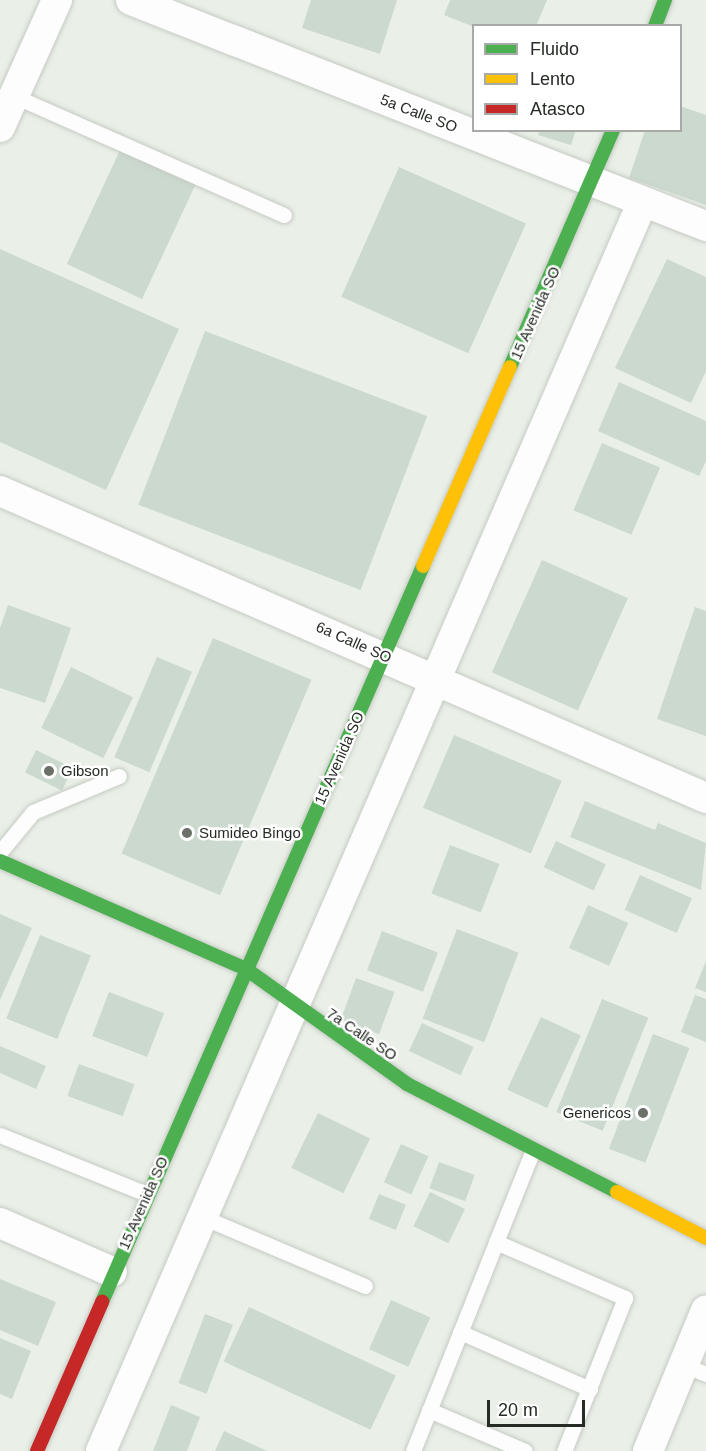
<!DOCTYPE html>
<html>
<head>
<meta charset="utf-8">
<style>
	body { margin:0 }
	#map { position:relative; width:706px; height:1451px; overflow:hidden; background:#eaf0e8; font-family:Arial,sans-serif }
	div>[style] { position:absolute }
	.building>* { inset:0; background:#cbd9ce; transform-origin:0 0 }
	.roads { filter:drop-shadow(0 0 2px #c6cac4) drop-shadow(0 0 2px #c6cac4) }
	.lane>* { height:15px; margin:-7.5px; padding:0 7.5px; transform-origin:7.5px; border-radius:7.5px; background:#fcfdfc }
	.street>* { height:30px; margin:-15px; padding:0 15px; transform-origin:15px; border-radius:15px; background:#fcfdfc }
	.fast>* { height:14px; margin:-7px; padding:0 7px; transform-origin:7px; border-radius:7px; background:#4caf50 }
	.slow>* { height:14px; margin:-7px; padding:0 7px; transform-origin:7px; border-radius:7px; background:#ffc107 }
	.jam>* { height:14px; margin:-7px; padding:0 7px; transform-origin:7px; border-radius:7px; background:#c62828 }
	.dots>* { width:16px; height:16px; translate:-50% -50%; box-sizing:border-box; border:3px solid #fff; border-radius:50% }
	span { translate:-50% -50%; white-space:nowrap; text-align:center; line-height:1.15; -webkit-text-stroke:5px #fff; paint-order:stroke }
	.street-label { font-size:15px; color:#262b25 }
	.poi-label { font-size:15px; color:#262b25 }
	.left { translate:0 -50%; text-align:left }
	.right { translate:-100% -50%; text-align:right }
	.legend { position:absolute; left:472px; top:24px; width:210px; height:108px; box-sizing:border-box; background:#fff; border:2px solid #a8aaa8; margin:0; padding:8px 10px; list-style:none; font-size:18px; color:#262b25 }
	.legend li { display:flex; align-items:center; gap:12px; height:30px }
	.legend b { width:30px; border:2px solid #a8aaa8 }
	.scale { position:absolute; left:487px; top:1400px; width:98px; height:27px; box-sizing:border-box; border:3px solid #262b25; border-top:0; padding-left:8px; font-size:18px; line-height:21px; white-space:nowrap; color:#262b25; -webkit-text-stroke:4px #fff; paint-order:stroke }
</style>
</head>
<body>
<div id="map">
	<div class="building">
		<i style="clip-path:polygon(311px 0,397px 0,380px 54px,302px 28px)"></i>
		<i style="clip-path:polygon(450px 0,547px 0,536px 26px,474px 27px,444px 15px)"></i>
		<i style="clip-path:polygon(680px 106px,706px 115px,706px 205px,629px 178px,645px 130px,680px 130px)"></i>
		<i style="clip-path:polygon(540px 130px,576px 130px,571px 145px,538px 135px)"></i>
		<i style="left:121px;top:148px;width:83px;height:128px;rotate:25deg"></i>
		<i style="left:399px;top:167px;width:139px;height:142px;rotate:24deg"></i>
		<i style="clip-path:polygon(0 249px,179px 329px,106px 490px,0 442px)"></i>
		<i style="clip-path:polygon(667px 259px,706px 277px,706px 371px,691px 403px,615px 368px)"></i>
		<i style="left:205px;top:331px;width:238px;height:186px;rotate:21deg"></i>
		<i style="clip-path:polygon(619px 382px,706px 421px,706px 461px,699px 476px,598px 431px)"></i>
		<i style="left:602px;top:443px;width:63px;height:73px;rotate:23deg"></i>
		<i style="left:542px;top:560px;width:94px;height:123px;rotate:24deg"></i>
		<i style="clip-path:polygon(8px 605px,71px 628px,45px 703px,0 688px,0 628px)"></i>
		<i style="clip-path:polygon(695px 607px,706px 611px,706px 736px,657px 719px)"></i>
		<i style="left:213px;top:638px;width:107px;height:234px;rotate:23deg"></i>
		<i style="left:157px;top:657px;width:38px;height:109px;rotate:23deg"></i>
		<i style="left:71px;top:667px;width:69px;height:68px;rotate:26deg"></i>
		<i style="left:454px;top:735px;width:117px;height:79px;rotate:23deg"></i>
		<i style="left:36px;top:750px;width:41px;height:25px;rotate:26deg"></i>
		<i style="clip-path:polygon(585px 801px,655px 830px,658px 823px,706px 843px,701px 890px,570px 837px)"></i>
		<i style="left:556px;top:841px;width:55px;height:29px;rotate:25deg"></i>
		<i style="left:450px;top:845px;width:53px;height:52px;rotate:21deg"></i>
		<i style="left:640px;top:875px;width:57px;height:38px;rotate:24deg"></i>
		<i style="left:588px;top:905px;width:44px;height:47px;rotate:24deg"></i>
		<i style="clip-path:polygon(0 914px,32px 928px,0 1000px)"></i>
		<i style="left:457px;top:929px;width:66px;height:96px;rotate:21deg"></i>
		<i style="left:382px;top:931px;width:60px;height:42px;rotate:21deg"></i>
		<i style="left:40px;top:935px;width:55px;height:90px;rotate:22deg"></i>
		<i style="clip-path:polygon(706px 961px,706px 992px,695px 988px)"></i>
		<i style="left:356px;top:978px;width:41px;height:45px;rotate:20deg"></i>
		<i style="left:109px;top:992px;width:59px;height:47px;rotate:21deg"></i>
		<i style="clip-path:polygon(695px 995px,706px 999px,706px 1042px,681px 1032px)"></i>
		<i style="left:602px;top:999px;width:50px;height:122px;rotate:22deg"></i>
		<i style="left:541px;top:1017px;width:44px;height:80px;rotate:25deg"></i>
		<i style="left:422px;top:1023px;width:57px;height:31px;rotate:25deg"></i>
		<i style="left:653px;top:1034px;width:39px;height:123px;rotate:21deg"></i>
		<i style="clip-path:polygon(0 1046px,46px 1066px,36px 1089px,0 1073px)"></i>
		<i style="left:79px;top:1064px;width:59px;height:34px;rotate:20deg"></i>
		<i style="left:318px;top:1113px;width:58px;height:61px;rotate:26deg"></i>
		<i style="left:401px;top:1144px;width:30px;height:42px;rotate:24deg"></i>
		<i style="left:439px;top:1162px;width:38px;height:28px;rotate:20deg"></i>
		<i style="left:430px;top:1192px;width:39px;height:38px;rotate:26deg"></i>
		<i style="left:379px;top:1194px;width:29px;height:27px;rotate:22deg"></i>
		<i style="clip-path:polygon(0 1279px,56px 1302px,38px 1346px,0 1330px)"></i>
		<i style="left:391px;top:1300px;width:43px;height:54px;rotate:24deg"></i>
		<i style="left:249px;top:1307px;width:162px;height:60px;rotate:25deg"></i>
		<i style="left:205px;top:1314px;width:30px;height:74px;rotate:21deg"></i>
		<i style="clip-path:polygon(0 1338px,31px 1351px,12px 1399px,0 1394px)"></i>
		<i style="clip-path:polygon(171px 1405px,200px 1417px,187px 1451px,153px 1451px)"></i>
		<i style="clip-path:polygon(224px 1431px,267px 1451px,215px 1451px)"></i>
	</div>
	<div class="roads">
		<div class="lane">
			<i style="left:14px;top:96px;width:295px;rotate:23.8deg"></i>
			<i style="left:0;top:852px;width:52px;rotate:-50.5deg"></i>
			<i style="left:33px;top:812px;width:93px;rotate:-22.7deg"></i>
			<i style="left:0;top:1135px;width:158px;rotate:21.9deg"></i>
			<i style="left:200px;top:1216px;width:179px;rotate:23deg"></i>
			<i style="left:496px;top:1242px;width:99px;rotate:-68.1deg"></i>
			<i style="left:460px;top:1332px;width:142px;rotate:23.7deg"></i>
			<i style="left:683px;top:1365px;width:25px;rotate:21deg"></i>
			<i style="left:429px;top:1410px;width:104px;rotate:23.1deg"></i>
			<i style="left:413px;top:1451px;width:225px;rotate:-68.3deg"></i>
			<i style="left:496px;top:1242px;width:141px;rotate:23.5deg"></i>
			<i style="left:625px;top:1298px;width:165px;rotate:111.7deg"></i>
		</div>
		<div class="street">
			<i style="left:131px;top:0;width:618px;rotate:21.46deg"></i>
			<i style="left:0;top:127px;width:139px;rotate:-65.8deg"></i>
			<i style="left:0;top:491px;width:770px;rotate:23.5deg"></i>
			<i style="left:0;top:1223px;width:122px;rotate:23.6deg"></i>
			<i style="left:101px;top:1451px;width:1362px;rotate:-66.56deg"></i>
			<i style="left:648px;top:1451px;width:152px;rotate:-67.6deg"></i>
		</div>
		<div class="fast">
			<i style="left:655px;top:26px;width:28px;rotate:-69deg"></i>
			<i style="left:510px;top:367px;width:258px;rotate:-66.5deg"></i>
			<i style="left:0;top:861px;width:269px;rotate:23.7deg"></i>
			<i style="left:246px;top:969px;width:198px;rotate:35.5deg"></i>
			<i style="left:407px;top:1084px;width:236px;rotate:27.2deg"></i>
			<i style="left:102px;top:1302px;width:803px;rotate:-66.44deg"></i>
		</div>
		<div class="slow">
			<i style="left:423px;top:566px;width:217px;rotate:-66.4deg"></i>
			<i style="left:617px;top:1192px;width:100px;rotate:27.3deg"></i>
		</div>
		<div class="jam">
			<i style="left:37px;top:1451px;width:163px;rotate:-66.4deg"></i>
		</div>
	</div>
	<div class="dots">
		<i style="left:49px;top:771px;background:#6b7069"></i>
		<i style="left:187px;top:833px;background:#6b7069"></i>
		<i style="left:643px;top:1113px;background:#6b7069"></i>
	</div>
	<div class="street-label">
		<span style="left:419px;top:113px;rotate:21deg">5a Calle SO</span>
		<span style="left:535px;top:313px;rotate:-66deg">15 Avenida SO</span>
		<span style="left:354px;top:642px;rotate:24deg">6a Calle SO</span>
		<span style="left:339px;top:758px;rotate:-66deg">15 Avenida SO</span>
		<span style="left:362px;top:1034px;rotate:34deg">7a Calle SO</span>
		<span style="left:143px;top:1203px;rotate:-66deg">15 Avenida SO</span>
	</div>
	<div class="poi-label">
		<span class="left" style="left:61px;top:771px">Gibson</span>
		<span class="left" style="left:199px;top:833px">Sumideo Bingo</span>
		<span class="right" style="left:631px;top:1113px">Genericos</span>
	</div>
	<ul class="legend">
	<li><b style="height:8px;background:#4caf50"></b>Fluido</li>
	<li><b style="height:8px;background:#ffc107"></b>Lento</li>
	<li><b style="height:8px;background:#c62828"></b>Atasco</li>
	</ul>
	<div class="scale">20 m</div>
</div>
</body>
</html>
